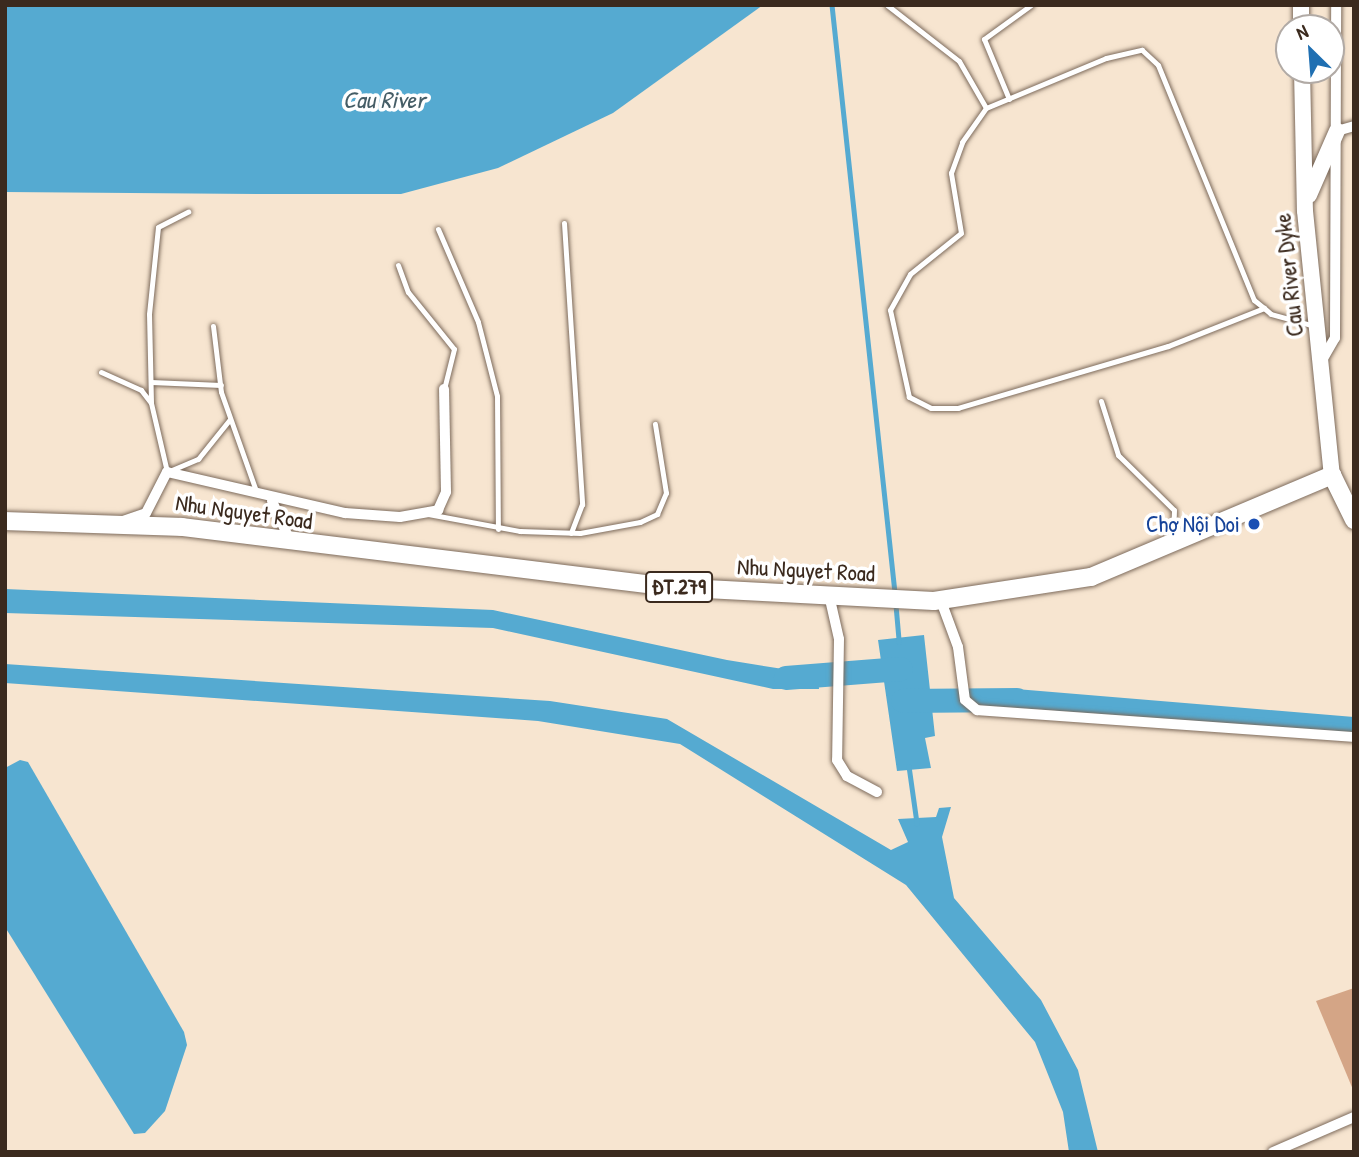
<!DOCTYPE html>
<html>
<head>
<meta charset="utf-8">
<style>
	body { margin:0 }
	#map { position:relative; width:1359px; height:1157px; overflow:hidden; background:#f7e5d0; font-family:"Patrick Hand",sans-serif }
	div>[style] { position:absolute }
	.water>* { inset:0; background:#55aad1 }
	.stream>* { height:4.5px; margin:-2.25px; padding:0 2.25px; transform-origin:2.25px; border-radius:2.25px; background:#55aad1 }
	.river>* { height:24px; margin:-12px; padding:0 12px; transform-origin:12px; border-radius:12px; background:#55aad1 }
	.building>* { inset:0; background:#d4a586 }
	.roads { filter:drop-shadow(0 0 2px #7d6b5c) drop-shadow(0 0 2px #7d6b5c) }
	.lane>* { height:5px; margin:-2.5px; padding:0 2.5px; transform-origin:2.5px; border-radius:2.5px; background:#fff }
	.street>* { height:10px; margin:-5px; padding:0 5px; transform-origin:5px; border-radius:5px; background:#fff }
	.secondary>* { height:16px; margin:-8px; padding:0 8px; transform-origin:8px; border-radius:8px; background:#fff }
	.primary>* { height:18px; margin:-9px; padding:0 9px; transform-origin:9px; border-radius:9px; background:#fff }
	.dots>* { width:19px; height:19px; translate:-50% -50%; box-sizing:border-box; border:4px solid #fff; border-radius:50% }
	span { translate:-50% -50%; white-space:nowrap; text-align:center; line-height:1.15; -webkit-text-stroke:7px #fff; paint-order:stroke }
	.shield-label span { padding:2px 5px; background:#fff; border:2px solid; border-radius:5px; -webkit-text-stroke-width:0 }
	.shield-label { font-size:21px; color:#3b2a1e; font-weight:700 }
	.street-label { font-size:23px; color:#3b2a1e }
	.transit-label { font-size:23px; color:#164399 }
	.right { translate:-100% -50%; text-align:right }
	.water-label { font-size:24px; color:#455d66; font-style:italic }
	.frame { position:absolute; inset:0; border:7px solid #3b2a1e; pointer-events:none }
	.north { position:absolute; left:1275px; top:14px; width:70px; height:70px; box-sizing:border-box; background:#fff; border:2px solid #b1aaa5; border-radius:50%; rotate:335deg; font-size:19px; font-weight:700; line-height:28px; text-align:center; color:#3b2a1e }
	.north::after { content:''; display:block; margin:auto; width:24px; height:32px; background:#1f6fb2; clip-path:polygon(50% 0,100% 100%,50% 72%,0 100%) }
</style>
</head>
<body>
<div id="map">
	<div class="water">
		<i style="clip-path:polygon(5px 5px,763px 5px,613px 113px,498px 168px,401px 194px,269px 194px,5px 192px)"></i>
		<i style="clip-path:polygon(5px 589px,493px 610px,727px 660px,783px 669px,817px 665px,819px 689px,773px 689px,493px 628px,5px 613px)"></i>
		<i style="clip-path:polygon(924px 635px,935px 736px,925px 738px,931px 768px,897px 771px,878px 640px)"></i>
		<i style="clip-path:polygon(5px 664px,550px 701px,667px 719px,891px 850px,908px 842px,898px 819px,936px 817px,939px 808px,951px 807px,942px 837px,954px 898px,1041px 1000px,1078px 1070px,1098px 1152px,1069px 1152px,1063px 1112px,1035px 1042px,906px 885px,680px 744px,538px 721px,5px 683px)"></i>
		<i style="clip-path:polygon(1016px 689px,1354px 717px,1354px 733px,989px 706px,987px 691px)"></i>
		<i style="clip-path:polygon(20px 760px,28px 762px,184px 1032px,187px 1045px,165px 1111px,145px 1133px,134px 1134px,5px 927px,5px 768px)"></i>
	</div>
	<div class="stream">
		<i style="left:832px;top:5px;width:591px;rotate:83.88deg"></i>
		<i style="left:896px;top:605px;width:37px;rotate:85deg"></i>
		<i style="left:909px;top:766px;width:58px;rotate:82deg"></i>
	</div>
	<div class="river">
		<i style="left:786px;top:678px;width:115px;rotate:-4.5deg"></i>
		<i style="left:903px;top:701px;width:114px;rotate:-0.5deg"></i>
	</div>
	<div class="building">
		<i style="clip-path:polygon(1354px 988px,1354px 1092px,1316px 1001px)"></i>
	</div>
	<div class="roads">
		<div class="lane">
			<i style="left:887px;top:5px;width:91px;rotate:37.9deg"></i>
			<i style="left:959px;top:61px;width:54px;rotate:60.1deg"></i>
			<i style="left:1009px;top:99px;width:65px;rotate:-112.6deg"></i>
			<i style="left:984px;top:39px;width:58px;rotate:-35.9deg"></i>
			<i style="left:564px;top:223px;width:282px;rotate:86.3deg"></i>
			<i style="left:582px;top:504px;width:31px;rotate:111deg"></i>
			<i style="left:438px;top:229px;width:101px;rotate:66.7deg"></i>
			<i style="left:478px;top:322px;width:76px;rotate:75.6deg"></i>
			<i style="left:497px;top:396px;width:133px;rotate:89.6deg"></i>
			<i style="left:398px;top:265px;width:29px;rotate:70deg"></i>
			<i style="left:408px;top:292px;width:73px;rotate:51.1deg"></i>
			<i style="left:454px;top:349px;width:41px;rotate:104deg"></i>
			<i style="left:1264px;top:308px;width:103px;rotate:158.4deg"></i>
			<i style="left:1168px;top:346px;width:219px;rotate:163.6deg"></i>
			<i style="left:958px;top:408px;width:27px;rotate:180deg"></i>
			<i style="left:931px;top:408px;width:25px;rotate:-153deg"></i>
			<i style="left:909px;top:397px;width:89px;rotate:-102.3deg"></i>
			<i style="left:890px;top:310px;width:41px;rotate:-60.9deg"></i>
			<i style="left:910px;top:274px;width:65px;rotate:-38.8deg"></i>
			<i style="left:961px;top:233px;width:61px;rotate:-99.5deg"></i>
			<i style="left:951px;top:173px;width:33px;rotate:-70deg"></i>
			<i style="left:962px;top:142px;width:42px;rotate:-54.8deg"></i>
			<i style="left:986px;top:108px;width:130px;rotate:-22.6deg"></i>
			<i style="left:1106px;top:58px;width:37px;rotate:-13deg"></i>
			<i style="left:1142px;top:50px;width:22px;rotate:43deg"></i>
			<i style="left:1158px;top:65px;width:254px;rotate:67.8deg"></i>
			<i style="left:1254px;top:300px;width:13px;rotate:39deg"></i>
			<i style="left:1264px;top:308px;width:9px;rotate:41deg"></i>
			<i style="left:1271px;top:314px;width:46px;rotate:15.3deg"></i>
			<i style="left:213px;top:326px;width:66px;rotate:83.1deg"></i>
			<i style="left:221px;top:392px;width:105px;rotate:70.5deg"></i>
			<i style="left:101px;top:372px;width:44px;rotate:24.2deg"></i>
			<i style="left:141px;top:390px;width:16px;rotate:52deg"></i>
			<i style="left:151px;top:403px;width:71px;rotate:76.9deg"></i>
			<i style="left:167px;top:472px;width:34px;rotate:-23deg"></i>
			<i style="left:198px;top:459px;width:51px;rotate:-51.3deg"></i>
			<i style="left:151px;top:382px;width:70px;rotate:2.5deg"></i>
			<i style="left:1101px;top:401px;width:57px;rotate:72.5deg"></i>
			<i style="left:1118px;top:455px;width:78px;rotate:44.5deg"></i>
			<i style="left:1174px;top:510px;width:27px;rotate:92deg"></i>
			<i style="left:151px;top:402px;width:88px;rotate:-91.3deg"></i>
			<i style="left:149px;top:314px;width:87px;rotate:-84.1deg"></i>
			<i style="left:158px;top:227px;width:34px;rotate:-27deg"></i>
			<i style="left:428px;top:514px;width:94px;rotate:10.5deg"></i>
			<i style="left:520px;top:531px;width:60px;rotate:1.9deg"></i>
			<i style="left:580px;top:533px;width:61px;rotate:-10.4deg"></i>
			<i style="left:640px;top:522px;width:19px;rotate:-25deg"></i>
			<i style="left:657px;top:514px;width:23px;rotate:-67deg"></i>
			<i style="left:666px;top:493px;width:70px;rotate:-99.1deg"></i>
		</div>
		<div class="street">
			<i style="left:1337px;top:131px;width:18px;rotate:-16deg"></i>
			<i style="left:1321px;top:362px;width:28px;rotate:-60deg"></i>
			<i style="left:1335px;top:338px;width:333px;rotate:-89.8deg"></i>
			<i style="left:272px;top:501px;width:46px;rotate:65.7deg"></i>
			<i style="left:123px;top:521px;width:24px;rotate:-19deg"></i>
			<i style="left:146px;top:513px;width:46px;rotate:-62.9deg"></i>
			<i style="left:167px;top:472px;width:183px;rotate:13deg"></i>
			<i style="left:345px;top:513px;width:55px;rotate:4.2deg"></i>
			<i style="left:400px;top:517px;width:39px;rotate:-10deg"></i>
			<i style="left:438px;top:510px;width:20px;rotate:-66deg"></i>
			<i style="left:446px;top:492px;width:103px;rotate:-91.1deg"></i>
			<i style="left:829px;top:595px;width:45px;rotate:77.2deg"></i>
			<i style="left:839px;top:639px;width:121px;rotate:90.9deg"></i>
			<i style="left:837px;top:760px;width:19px;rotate:58deg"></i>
			<i style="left:847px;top:776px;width:34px;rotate:28deg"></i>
			<i style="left:941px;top:601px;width:49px;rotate:69.7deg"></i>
			<i style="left:958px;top:647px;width:53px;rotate:82.5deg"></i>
			<i style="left:965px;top:700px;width:16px;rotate:40deg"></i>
			<i style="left:977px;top:710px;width:378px;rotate:4.1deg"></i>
			<i style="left:1273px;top:1152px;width:88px;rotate:-23.4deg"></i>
		</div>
		<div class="secondary">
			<i style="left:1301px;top:5px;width:23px;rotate:90deg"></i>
			<i style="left:1302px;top:70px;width:141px;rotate:88.8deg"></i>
			<i style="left:1305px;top:211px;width:265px;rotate:84.2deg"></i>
			<i style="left:1309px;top:195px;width:70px;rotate:-66.4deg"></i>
		</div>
		<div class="primary">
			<i style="left:5px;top:521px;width:177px;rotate:1.9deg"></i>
			<i style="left:182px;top:527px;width:490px;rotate:7deg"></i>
			<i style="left:668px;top:587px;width:266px;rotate:3deg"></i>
			<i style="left:934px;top:601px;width:159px;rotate:-8.7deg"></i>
			<i style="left:1091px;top:577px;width:262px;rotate:-22.9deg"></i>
			<i style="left:1332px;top:475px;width:50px;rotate:63.9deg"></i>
		</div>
	</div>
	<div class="dots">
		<i style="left:1254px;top:524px;background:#1a4fb4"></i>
	</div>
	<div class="shield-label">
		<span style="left:679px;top:587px">ĐT.279</span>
	</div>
	<div class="street-label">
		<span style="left:1289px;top:275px;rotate:-96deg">Cau River Dyke</span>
		<span style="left:244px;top:512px;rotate:8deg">Nhu Nguyet Road</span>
		<span style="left:806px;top:570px;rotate:3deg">Nhu Nguyet Road</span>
	</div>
	<div class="transit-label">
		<span class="right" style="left:1240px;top:524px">Chợ Nội Doi</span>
	</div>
	<div class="water-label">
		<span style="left:384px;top:100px">Cau River</span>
	</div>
	<div class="frame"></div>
	<div class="north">N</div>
</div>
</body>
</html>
